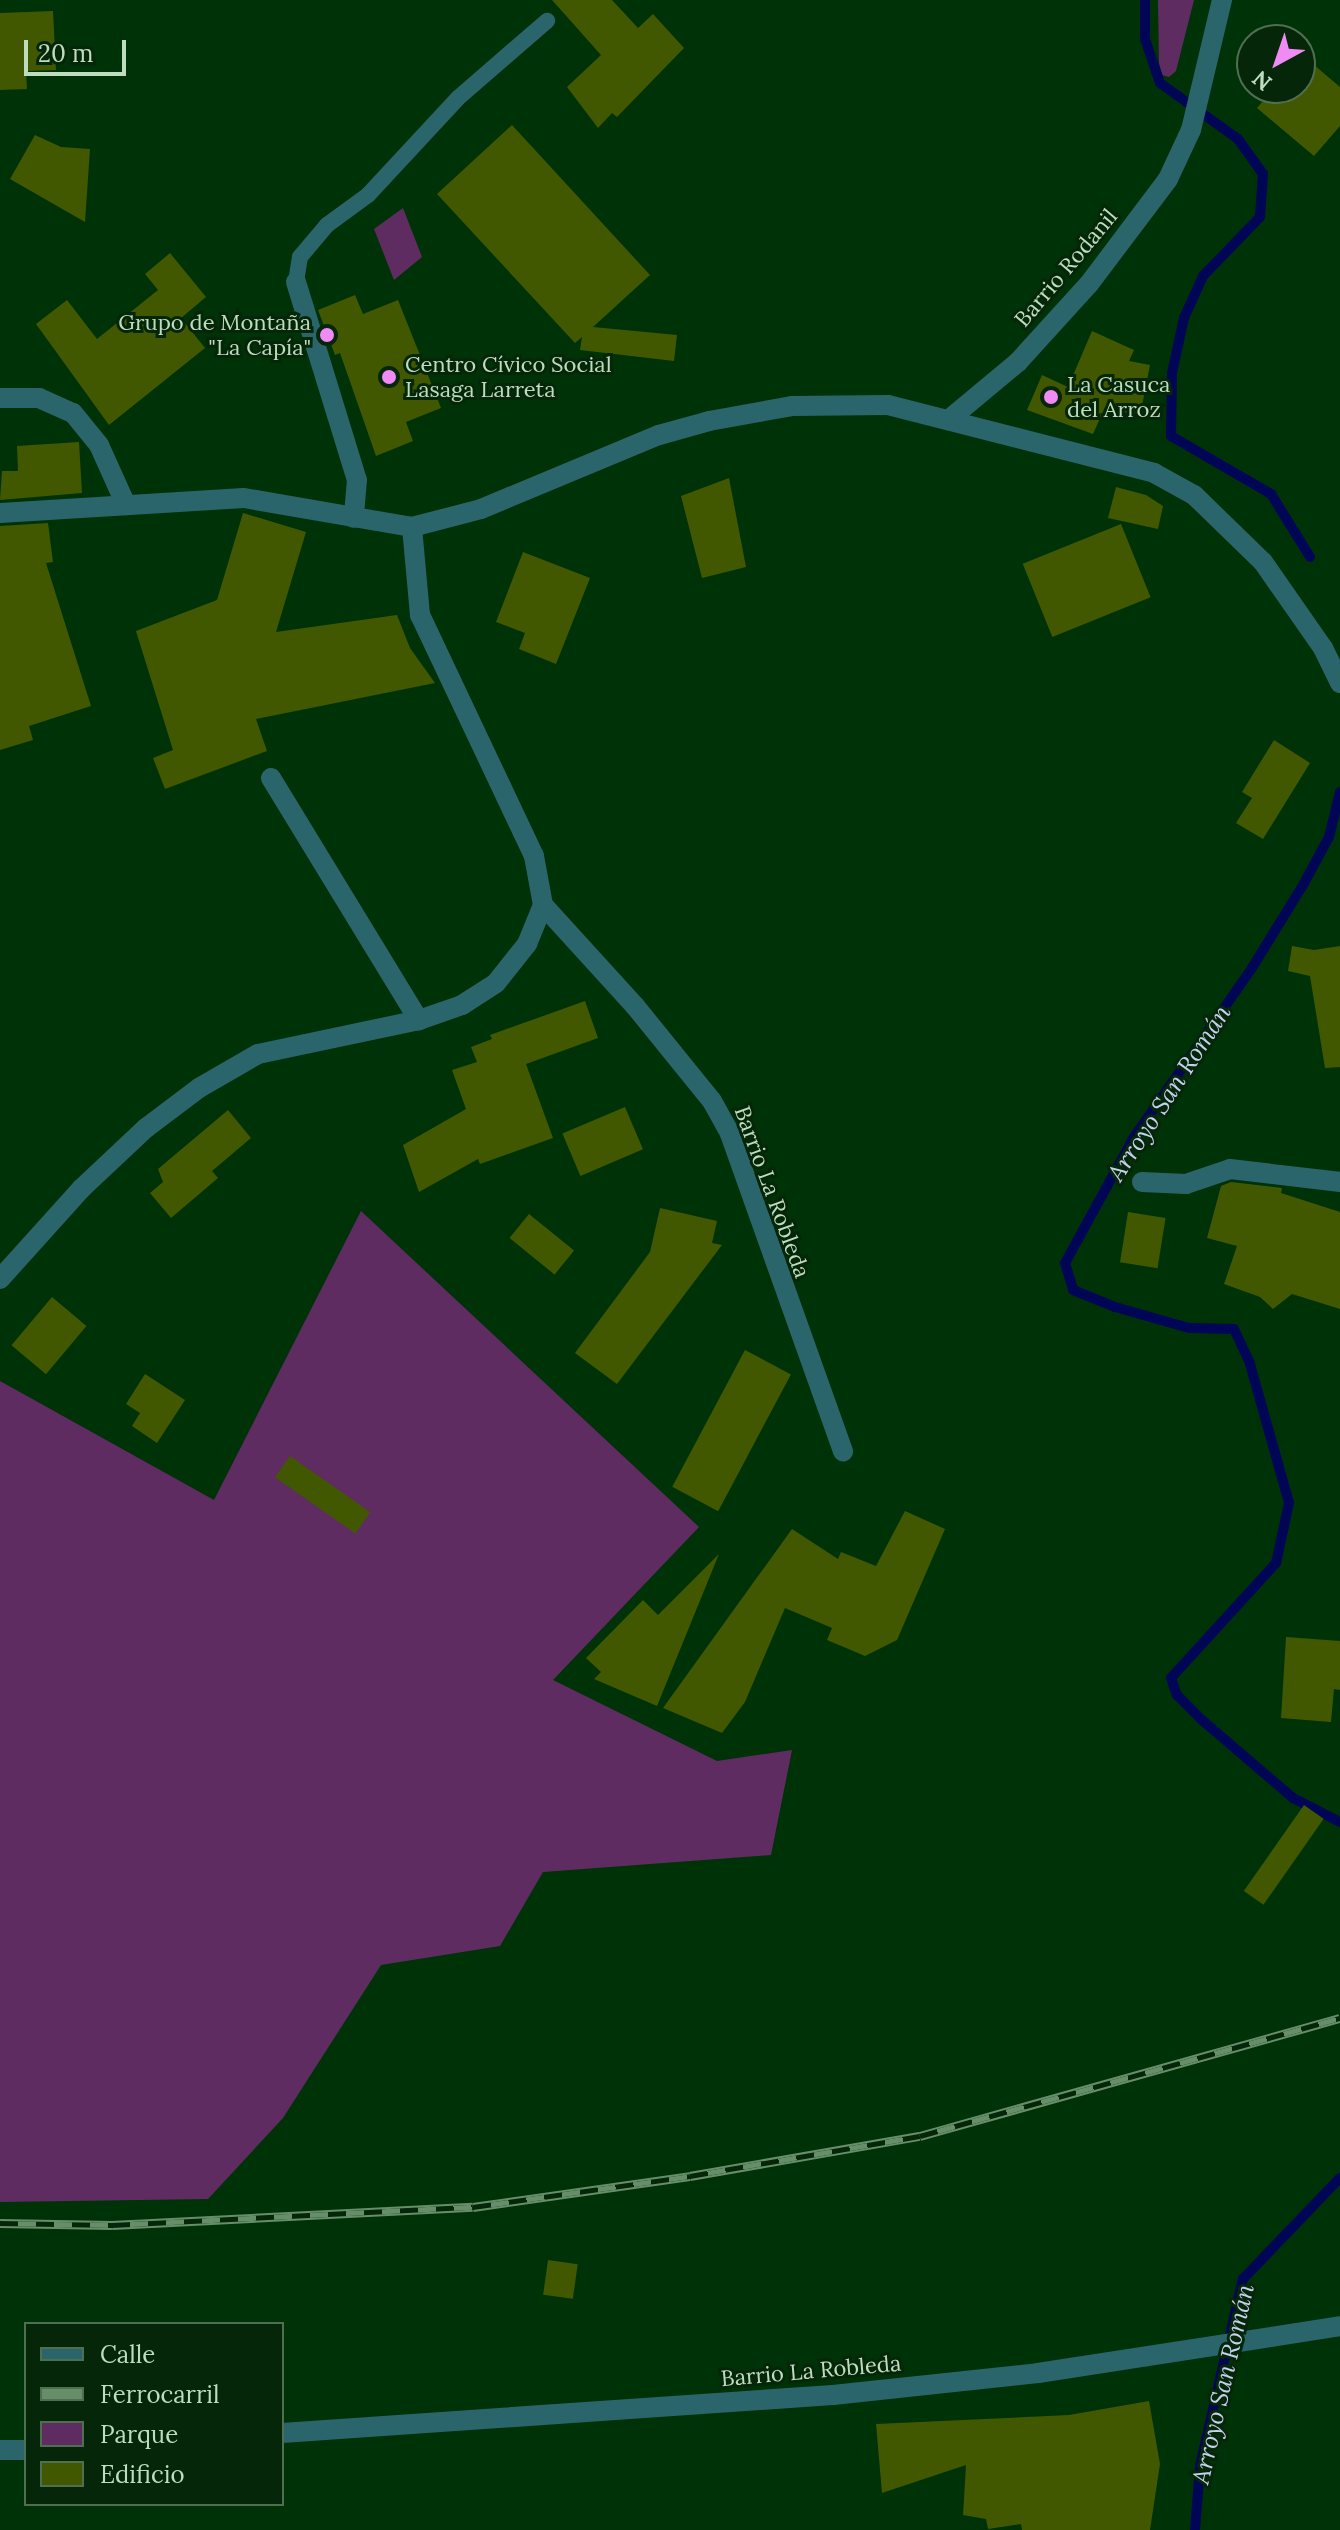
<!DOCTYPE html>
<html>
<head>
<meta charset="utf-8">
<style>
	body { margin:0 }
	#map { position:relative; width:1340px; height:2530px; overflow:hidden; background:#003207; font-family:Lora,serif }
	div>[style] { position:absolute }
	.green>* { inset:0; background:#5f2c62 }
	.stream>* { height:10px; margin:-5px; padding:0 5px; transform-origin:5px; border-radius:5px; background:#010556 }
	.building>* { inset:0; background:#415800; transform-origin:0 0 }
	.service>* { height:16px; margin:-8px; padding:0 8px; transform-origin:8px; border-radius:8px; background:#2a656c }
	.minor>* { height:20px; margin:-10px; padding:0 10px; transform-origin:10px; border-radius:10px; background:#2a656c }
	.tertiary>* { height:20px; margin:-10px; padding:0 10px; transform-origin:10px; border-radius:10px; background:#2a656c }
	.rail>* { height:9px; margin-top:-4.5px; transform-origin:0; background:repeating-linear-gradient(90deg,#052608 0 18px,#668e69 0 36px); box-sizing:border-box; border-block:2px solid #668e69 }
	.dots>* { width:22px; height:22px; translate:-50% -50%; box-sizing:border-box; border:4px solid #052608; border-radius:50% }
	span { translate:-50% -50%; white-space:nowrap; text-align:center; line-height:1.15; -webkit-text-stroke:6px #052608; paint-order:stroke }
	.street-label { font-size:22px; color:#beddbe }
	.poi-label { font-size:22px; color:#beddbe }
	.right { translate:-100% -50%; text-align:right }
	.left { translate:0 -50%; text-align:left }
	.water-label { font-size:24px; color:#c5d2ed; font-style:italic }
	.legend { position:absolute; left:24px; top:2322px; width:260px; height:184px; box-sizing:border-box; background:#052608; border:2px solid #4f6f51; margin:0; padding:10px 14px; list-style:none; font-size:24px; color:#beddbe }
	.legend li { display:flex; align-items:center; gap:16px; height:40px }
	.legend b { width:40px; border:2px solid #4f6f51 }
	.north { position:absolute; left:1236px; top:24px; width:80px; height:80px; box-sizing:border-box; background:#052608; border:2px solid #4f6f51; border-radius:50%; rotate:220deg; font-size:22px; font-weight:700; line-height:32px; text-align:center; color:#beddbe }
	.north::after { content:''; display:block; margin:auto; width:28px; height:36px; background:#f08bf6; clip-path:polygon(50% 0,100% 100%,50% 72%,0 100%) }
	.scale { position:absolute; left:24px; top:40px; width:102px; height:36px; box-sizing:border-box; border:4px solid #beddbe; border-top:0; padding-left:10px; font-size:24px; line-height:28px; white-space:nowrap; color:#beddbe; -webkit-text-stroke:6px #052608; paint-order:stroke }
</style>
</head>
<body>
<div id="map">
	<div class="green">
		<i style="clip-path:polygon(1158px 0,1194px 0,1176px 71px,1169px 77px,1162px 75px,1159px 63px)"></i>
		<i style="clip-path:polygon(403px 208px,422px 257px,394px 280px,374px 229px)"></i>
		<i style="clip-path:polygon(361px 1211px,699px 1527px,553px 1680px,717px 1761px,792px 1750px,771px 1855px,543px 1872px,500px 1946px,381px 1965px,283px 2118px,208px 2199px,0 2202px,0 1381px,214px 1500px)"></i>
	</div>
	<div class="stream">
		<i style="left:1145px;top:0;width:39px;rotate:90deg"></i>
		<i style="left:1145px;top:39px;width:46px;rotate:71.2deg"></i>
		<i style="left:1160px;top:83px;width:96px;rotate:35.7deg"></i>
		<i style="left:1238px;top:139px;width:43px;rotate:54.5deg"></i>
		<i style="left:1263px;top:174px;width:43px;rotate:94deg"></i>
		<i style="left:1260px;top:217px;width:82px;rotate:134deg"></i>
		<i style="left:1203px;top:276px;width:46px;rotate:114.3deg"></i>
		<i style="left:1184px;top:318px;width:56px;rotate:102.3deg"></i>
		<i style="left:1172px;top:373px;width:63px;rotate:90.9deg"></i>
		<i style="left:1171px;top:436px;width:116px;rotate:30.1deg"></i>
		<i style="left:1271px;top:494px;width:74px;rotate:58.2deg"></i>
		<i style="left:1340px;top:792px;width:46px;rotate:103.7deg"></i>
		<i style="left:1329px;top:837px;width:55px;rotate:118.4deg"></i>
		<i style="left:1303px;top:885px;width:97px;rotate:121.6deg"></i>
		<i style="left:1252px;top:968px;width:206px;rotate:124.9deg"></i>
		<i style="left:1134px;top:1137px;width:144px;rotate:118.7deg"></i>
		<i style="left:1065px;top:1263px;width:28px;rotate:73deg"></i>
		<i style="left:1073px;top:1290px;width:45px;rotate:22deg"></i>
		<i style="left:1115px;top:1307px;width:77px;rotate:15.8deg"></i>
		<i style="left:1189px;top:1328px;width:45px;rotate:1.3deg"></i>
		<i style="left:1234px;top:1329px;width:38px;rotate:65deg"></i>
		<i style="left:1250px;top:1364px;width:144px;rotate:74.3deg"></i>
		<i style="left:1289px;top:1503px;width:61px;rotate:102.2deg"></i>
		<i style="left:1276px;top:1563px;width:156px;rotate:132.4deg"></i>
		<i style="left:1171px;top:1678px;width:18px;rotate:71deg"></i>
		<i style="left:1177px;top:1695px;width:35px;rotate:45deg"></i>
		<i style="left:1202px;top:1720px;width:120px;rotate:40.6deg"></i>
		<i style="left:1293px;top:1798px;width:53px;rotate:27.1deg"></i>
		<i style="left:1195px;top:2530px;width:64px;rotate:-85.5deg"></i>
		<i style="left:1200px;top:2466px;width:192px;rotate:-77.1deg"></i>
		<i style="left:1243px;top:2279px;width:140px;rotate:-46.2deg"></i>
	</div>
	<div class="building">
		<i style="clip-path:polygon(552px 0,612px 0,638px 28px,653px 14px,684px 48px,617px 117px,612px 113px,598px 128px,567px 87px,601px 55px)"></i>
		<i style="clip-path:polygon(53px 11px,56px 70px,26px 71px,27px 89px,0 90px,0 13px)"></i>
		<i style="clip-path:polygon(1300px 53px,1340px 87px,1340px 126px,1314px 156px,1257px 108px,1274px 88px,1300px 88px)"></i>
		<i style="clip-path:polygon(512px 125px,650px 275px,593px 327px,677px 335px,674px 361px,580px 350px,582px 337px,575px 343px,437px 194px)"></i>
		<i style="clip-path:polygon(35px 135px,61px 147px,90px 149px,85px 222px,10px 179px)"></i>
		<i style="clip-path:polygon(170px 253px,206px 297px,181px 318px,205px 348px,109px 425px,36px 324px,67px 300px,97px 339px,158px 290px,145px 274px)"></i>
		<i style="clip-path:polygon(355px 295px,363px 314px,398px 300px,441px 408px,406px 422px,413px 441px,376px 456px,340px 353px,335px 355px,318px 310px)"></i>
		<i style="clip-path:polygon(1092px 331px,1134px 350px,1129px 361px,1150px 365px,1140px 416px,1105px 407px,1093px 434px,1027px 410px,1042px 375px,1068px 387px)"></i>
		<i style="clip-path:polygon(79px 442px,82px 493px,0 500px,2px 471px,18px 471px,17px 446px)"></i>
		<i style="clip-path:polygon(729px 478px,746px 567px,702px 578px,681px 496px)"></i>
		<i style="clip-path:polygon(1116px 487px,1146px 495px,1163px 506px,1158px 529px,1108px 518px)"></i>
		<i style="clip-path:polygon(243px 513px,306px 532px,276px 632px,397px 615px,410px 648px,435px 683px,256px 719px,267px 751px,165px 789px,153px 758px,173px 750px,136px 631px,217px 600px)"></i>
		<i style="clip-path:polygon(48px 523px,53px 562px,46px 563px,91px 706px,29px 726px,33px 740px,0 750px,0 526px)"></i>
		<i style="left:1121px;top:524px;width:79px;height:106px;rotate:68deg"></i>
		<i style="clip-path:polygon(523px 552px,590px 578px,556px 664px,519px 649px,525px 633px,496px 622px)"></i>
		<i style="clip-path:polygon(1274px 740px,1310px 763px,1263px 839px,1236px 823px,1252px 798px,1242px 792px)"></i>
		<i style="clip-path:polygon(1292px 946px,1314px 950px,1340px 946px,1340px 1067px,1325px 1068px,1310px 976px,1288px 971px)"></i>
		<i style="clip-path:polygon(585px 1001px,598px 1038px,526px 1064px,553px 1138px,480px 1164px,478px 1159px,419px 1192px,403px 1145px,466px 1109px,452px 1070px,477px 1062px,471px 1047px,492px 1039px,490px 1035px)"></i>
		<i style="left:625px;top:1107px;width:46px;height:68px;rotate:67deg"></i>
		<i style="clip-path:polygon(228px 1110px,251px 1138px,212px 1171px,218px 1178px,171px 1218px,150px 1193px,163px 1182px,158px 1169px)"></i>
		<i style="clip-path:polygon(1231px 1182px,1282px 1188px,1281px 1193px,1340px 1212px,1340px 1309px,1292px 1294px,1273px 1309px,1260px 1297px,1224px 1284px,1237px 1246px,1207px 1238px,1221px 1186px)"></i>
		<i style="clip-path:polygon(660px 1208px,717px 1221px,712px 1243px,722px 1245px,617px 1384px,575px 1353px,650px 1252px)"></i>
		<i style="left:1128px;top:1212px;width:38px;height:51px;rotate:9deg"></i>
		<i style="left:529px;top:1214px;width:58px;height:31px;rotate:39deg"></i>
		<i style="left:52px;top:1297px;width:45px;height:63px;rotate:40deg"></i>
		<i style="left:745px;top:1350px;width:52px;height:155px;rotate:28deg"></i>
		<i style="clip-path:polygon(145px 1374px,185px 1400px,157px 1443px,132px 1426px,140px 1413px,126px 1404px)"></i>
		<i style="left:290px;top:1456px;width:98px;height:26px;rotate:35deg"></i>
		<i style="clip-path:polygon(905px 1511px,945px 1529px,897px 1640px,865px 1656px,827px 1640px,832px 1628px,785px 1608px,745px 1702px,722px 1733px,663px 1708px,792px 1529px,838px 1559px,841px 1552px,876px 1566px)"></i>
		<i style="clip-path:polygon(719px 1554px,657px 1706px,594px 1679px,601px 1672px,586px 1658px,643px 1600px,658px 1615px)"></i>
		<i style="clip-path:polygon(1286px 1637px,1340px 1641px,1340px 1690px,1334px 1689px,1331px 1722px,1281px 1718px)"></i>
		<i style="left:1304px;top:1805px;width:24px;height:105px;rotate:35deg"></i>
		<i style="left:548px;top:2260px;width:30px;height:35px;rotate:8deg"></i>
		<i style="clip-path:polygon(1149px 2401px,1160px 2464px,1150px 2530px,1022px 2530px,1021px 2524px,988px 2529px,986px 2519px,963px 2515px,966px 2465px,882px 2493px,876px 2424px,1069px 2415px)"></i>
	</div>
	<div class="service">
		<i style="left:296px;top:282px;width:25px;rotate:-81deg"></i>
		<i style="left:300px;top:257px;width:42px;rotate:-49.8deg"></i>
		<i style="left:327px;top:225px;width:51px;rotate:-36.2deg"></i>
		<i style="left:368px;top:195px;width:132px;rotate:-47.1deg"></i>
		<i style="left:458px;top:98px;width:118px;rotate:-40.9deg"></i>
	</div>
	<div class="minor">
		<i style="left:296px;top:282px;width:207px;rotate:72.9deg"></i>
		<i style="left:357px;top:480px;width:38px;rotate:95deg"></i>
		<i style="left:0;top:398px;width:39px"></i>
		<i style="left:39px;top:398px;width:37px;rotate:24deg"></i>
		<i style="left:73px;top:413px;width:41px;rotate:50.9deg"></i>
		<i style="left:99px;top:445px;width:66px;rotate:65.8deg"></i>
		<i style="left:952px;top:417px;width:86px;rotate:-39.8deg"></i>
		<i style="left:1018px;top:362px;width:105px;rotate:-47.7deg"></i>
		<i style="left:1089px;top:284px;width:131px;rotate:-53deg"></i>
		<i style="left:1168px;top:179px;width:54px;rotate:-64.9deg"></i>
		<i style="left:1191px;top:130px;width:134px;rotate:-76.6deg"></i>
		<i style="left:0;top:513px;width:244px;rotate:-3.5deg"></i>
		<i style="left:244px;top:498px;width:170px;rotate:9.8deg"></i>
		<i style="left:412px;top:527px;width:71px;rotate:-14.6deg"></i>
		<i style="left:481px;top:509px;width:193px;rotate:-22.6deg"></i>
		<i style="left:659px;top:435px;width:52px;rotate:-15.6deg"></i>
		<i style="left:709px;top:421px;width:84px;rotate:-10.2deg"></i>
		<i style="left:792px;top:406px;width:96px;rotate:-0.6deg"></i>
		<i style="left:888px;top:405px;width:275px;rotate:14.3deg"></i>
		<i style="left:1154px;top:473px;width:46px;rotate:28.8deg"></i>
		<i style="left:1194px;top:495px;width:96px;rotate:44.2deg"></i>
		<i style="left:1263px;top:562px;width:105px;rotate:55.1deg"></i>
		<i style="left:1323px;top:648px;width:39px;rotate:64deg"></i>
		<i style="left:271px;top:778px;width:284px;rotate:58.6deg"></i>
		<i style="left:543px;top:905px;width:137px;rotate:47.7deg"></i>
		<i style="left:635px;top:1006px;width:122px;rotate:51deg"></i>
		<i style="left:712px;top:1101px;width:38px;rotate:61deg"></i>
		<i style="left:730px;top:1134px;width:337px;rotate:70.4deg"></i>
		<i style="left:1142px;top:1182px;width:44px;rotate:2.6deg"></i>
		<i style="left:1186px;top:1184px;width:46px;rotate:-18.8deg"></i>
		<i style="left:1230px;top:1169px;width:111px;rotate:6.7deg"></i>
		<i style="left:0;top:1279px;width:121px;rotate:-48deg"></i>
		<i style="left:81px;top:1189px;width:89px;rotate:-43.2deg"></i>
		<i style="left:146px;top:1128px;width:66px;rotate:-37deg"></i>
		<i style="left:199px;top:1088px;width:68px;rotate:-30deg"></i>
		<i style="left:258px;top:1054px;width:165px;rotate:-11.9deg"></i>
		<i style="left:419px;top:1020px;width:46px;rotate:-19.2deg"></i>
		<i style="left:462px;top:1005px;width:40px;rotate:-32.9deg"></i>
		<i style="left:496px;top:983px;width:50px;rotate:-51.5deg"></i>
		<i style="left:527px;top:944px;width:42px;rotate:-67.7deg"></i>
		<i style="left:543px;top:905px;width:50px;rotate:-100.4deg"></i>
		<i style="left:534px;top:856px;width:267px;rotate:-115.3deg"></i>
		<i style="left:420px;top:615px;width:88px;rotate:-95.2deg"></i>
	</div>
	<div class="tertiary">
		<i style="left:282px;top:2433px;width:552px;rotate:-3.95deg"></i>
		<i style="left:833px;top:2395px;width:206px;rotate:-6.1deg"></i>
		<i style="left:1038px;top:2373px;width:306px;rotate:-8.8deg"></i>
		<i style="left:0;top:2450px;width:26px"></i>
	</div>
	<div class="rail">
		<i style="left:0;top:2223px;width:112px;rotate:1deg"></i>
		<i style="left:112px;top:2225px;width:361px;rotate:-2.9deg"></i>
		<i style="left:473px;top:2207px;width:219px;rotate:-8.1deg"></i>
		<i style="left:690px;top:2176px;width:233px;rotate:-9.9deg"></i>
		<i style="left:920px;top:2136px;width:436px;rotate:-15.7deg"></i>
	</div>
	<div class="dots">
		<i style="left:327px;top:335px;background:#f08bf6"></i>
		<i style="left:389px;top:377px;background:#f08bf6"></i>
		<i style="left:1051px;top:397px;background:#f08bf6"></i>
	</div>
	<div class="street-label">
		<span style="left:1066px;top:268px;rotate:-50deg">Barrio Rodanil</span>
		<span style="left:772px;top:1192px;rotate:70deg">Barrio La Robleda</span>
		<span style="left:811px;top:2371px;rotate:-5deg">Barrio La Robleda</span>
	</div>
	<div class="poi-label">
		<span class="right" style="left:311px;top:335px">Grupo de Montaña<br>"La Capía"</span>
		<span class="left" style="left:405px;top:377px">Centro Cívico Social<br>Lasaga Larreta</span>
		<span class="left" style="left:1067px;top:397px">La Casuca<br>del Arroz</span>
	</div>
	<div class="water-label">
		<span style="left:1169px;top:1093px;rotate:-57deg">Arroyo San Román</span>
		<span style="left:1223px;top:2384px;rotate:-77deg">Arroyo San Román</span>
	</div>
	<ul class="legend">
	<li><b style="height:10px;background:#2a656c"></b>Calle</li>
	<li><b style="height:10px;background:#668e69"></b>Ferrocarril</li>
	<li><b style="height:22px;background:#5f2c62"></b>Parque</li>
	<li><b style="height:22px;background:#415800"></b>Edificio</li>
	</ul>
	<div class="north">N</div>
	<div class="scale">20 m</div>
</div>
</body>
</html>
